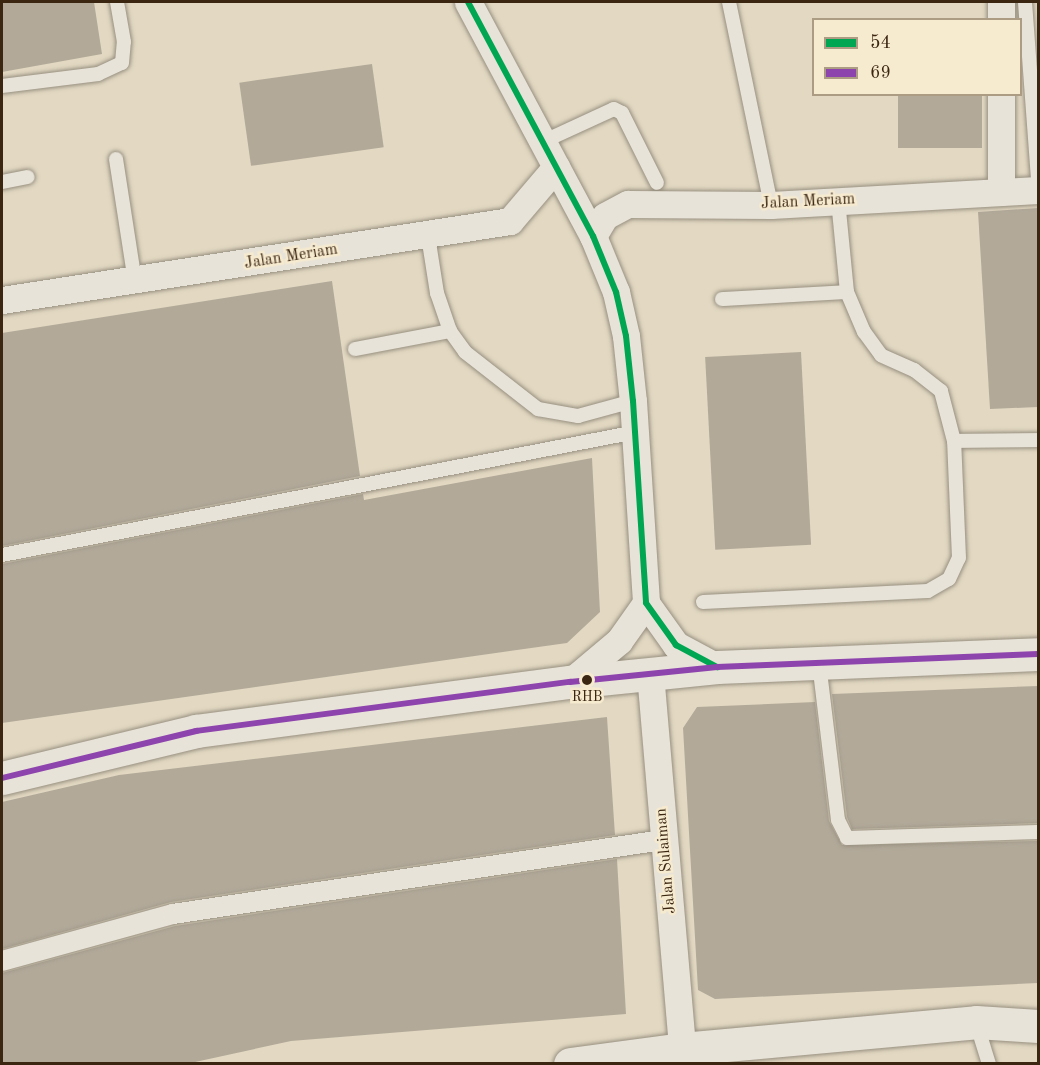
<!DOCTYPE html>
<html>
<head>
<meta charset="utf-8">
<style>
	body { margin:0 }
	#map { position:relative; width:1040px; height:1065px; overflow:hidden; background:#e3d9c2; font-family:"Old Standard TT",serif }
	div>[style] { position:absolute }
	.building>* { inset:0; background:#b2a999; transform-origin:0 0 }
	.roads { filter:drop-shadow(0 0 2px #978f80) drop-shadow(0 0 2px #978f80) }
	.service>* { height:14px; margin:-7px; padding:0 7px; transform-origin:7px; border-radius:7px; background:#e8e3d8 }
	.pedestrian>* { height:20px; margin:-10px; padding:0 10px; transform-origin:10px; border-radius:10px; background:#e8e3d8 }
	.minor>* { height:27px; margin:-13.5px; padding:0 13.5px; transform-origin:13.5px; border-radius:13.5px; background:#e8e3d8 }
	.tertiary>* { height:33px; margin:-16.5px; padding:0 16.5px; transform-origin:16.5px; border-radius:16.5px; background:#e8e3d8 }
	.bus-1>* { height:6px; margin:-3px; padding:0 3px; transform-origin:3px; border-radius:3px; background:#00a651 }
	.bus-2>* { height:6px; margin:-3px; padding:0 3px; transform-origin:3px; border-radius:3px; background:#8e44ad }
	.dots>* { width:16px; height:16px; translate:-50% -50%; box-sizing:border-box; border:3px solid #f6eacf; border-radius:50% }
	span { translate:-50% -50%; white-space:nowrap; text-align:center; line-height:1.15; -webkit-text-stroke:5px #f6eacf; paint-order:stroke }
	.bus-label { font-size:14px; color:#3b2612 }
	.street-label { font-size:16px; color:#3b2612 }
	.frame { position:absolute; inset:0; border:3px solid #3b2612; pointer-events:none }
	.legend { position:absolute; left:812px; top:18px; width:210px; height:78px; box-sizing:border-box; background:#f6eacf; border:2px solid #ab9c83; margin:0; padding:8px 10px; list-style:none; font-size:18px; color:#3b2612 }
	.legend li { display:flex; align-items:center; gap:12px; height:30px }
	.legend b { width:30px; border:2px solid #ab9c83 }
</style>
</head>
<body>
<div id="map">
	<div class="building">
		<i style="clip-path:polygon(2px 2px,94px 2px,102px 54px,2px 72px)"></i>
		<i style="left:372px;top:64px;width:84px;height:134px;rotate:82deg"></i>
		<i style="left:898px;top:94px;width:84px;height:54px"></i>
		<i style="clip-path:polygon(1038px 208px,1038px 407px,990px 409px,978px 212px)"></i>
		<i style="clip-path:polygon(332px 281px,360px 476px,2px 546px,2px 333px)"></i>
		<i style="left:801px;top:352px;width:193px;height:96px;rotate:87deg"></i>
		<i style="clip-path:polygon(592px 458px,600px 612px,567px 643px,2px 723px,2px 564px,363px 494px,364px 500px)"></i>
		<i style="clip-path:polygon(1038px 686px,1038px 823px,852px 829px,847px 817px,832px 694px)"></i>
		<i style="clip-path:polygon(815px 702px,829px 821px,842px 845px,1038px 841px,1038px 983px,715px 999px,698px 990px,683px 728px,697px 707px)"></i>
		<i style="clip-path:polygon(607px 717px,615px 835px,171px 902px,2px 949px,2px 802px,119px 775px)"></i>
		<i style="clip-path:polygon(617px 859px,626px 1014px,291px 1041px,186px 1064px,2px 1064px,2px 973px,175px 926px)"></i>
	</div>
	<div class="roads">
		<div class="service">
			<i style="left:729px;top:2px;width:207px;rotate:78.3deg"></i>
			<i style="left:1025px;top:2px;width:177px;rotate:85.8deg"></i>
			<i style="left:2px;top:86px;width:97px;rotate:-7.1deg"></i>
			<i style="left:98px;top:74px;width:26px;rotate:-25deg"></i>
			<i style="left:122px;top:63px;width:21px;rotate:-85deg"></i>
			<i style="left:124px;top:42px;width:41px;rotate:-99.9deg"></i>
			<i style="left:540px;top:143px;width:81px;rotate:-24.7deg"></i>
			<i style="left:614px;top:109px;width:9px;rotate:27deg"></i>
			<i style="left:622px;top:113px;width:78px;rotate:63.4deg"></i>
			<i style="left:116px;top:159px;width:124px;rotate:81.2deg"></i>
			<i style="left:2px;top:182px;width:26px;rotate:-11deg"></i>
			<i style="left:428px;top:236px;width:58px;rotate:81deg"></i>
			<i style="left:437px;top:293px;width:40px;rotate:71.1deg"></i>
			<i style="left:450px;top:331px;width:26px;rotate:54deg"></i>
			<i style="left:465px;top:352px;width:93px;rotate:38deg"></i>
			<i style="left:538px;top:409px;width:41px;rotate:9.9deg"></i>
			<i style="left:578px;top:416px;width:57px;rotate:-15.3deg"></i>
			<i style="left:722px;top:299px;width:125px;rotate:-3.2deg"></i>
			<i style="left:355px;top:349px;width:97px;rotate:-10.7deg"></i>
			<i style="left:954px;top:441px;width:84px;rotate:-0.7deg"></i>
			<i style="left:2px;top:555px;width:646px;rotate:-10.98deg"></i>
			<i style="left:703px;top:602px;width:225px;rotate:-2.8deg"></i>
			<i style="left:928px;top:591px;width:24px;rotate:-30deg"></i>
			<i style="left:949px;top:579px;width:23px;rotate:-65deg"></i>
			<i style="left:959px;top:558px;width:117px;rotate:-92.4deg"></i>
			<i style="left:954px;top:441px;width:52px;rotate:-104.6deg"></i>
			<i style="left:941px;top:391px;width:34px;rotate:-142deg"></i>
			<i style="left:914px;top:370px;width:36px;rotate:-156deg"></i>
			<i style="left:881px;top:355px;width:29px;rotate:-126deg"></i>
			<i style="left:864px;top:332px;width:43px;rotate:-113deg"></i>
			<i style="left:847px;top:292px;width:91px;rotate:-95.6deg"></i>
			<i style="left:819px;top:663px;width:158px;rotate:83.1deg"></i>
			<i style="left:838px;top:820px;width:20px;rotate:63deg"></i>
			<i style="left:847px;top:838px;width:191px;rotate:-1.8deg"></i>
			<i style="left:976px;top:1022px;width:44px;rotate:72.8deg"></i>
		</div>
		<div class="pedestrian">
			<i style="left:2px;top:961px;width:177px;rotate:-15.4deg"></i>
			<i style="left:173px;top:914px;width:498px;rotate:-8.6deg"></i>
		</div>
		<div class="minor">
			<i style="left:468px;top:2px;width:265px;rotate:61.9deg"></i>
			<i style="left:593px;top:236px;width:61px;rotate:67.7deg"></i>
			<i style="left:616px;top:292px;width:45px;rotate:77.2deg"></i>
			<i style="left:626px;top:336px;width:65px;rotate:83.9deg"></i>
			<i style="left:633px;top:401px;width:202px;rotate:86.3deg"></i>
			<i style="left:646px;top:603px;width:52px;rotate:54.5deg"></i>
			<i style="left:676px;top:645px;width:47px;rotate:28.2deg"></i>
			<i style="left:1001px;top:20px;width:18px;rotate:-90deg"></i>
			<i style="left:1001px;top:192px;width:98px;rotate:-90deg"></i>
			<i style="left:593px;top:236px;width:23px;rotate:-59deg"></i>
			<i style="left:605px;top:216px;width:26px;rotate:-28deg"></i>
			<i style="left:628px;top:204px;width:143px;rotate:0.4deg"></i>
			<i style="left:771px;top:205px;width:267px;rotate:-3.2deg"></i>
			<i style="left:2px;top:300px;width:514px;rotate:-8.84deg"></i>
			<i style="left:510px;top:221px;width:71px;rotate:-49.6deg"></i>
			<i style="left:650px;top:673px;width:377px;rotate:85.1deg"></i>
			<i style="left:570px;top:682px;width:64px;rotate:-39.9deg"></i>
			<i style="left:619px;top:641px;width:47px;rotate:-54.6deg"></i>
		</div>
		<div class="tertiary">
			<i style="left:2px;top:778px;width:200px;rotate:-13.6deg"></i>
			<i style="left:196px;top:731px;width:377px;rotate:-7.5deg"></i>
			<i style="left:570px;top:682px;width:148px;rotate:-5.8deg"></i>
			<i style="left:717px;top:667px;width:321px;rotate:-2.3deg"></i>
			<i style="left:570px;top:1064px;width:113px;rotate:-7.6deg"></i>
			<i style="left:682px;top:1049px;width:295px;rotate:-5.2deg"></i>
			<i style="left:976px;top:1022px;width:62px;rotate:3.7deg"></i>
		</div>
	</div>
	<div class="bus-1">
		<i style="left:468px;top:2px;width:265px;rotate:61.9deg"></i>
		<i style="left:593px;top:236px;width:61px;rotate:67.7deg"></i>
		<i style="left:616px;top:292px;width:45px;rotate:77.2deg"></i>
		<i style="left:626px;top:336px;width:65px;rotate:83.9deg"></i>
		<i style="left:633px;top:401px;width:202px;rotate:86.3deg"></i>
		<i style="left:646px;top:603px;width:52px;rotate:54.5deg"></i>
		<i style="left:676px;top:645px;width:47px;rotate:28.2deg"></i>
	</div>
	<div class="bus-2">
		<i style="left:2px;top:778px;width:200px;rotate:-13.6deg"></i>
		<i style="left:196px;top:731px;width:377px;rotate:-7.5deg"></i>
		<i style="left:570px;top:682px;width:148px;rotate:-5.8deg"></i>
		<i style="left:717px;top:667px;width:321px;rotate:-2.3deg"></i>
	</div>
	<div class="dots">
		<i style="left:587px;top:680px;background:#3b2612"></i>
	</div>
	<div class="bus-label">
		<span style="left:587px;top:697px">RHB</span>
	</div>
	<div class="street-label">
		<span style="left:808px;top:202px;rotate:-3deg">Jalan Meriam</span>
		<span style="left:291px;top:257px;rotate:-9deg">Jalan Meriam</span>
		<span style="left:666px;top:861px;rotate:-95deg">Jalan Sulaiman</span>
	</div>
	<div class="frame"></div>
	<ul class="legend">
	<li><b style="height:8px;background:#00a651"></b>54</li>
	<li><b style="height:8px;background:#8e44ad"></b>69</li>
	</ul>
</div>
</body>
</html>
